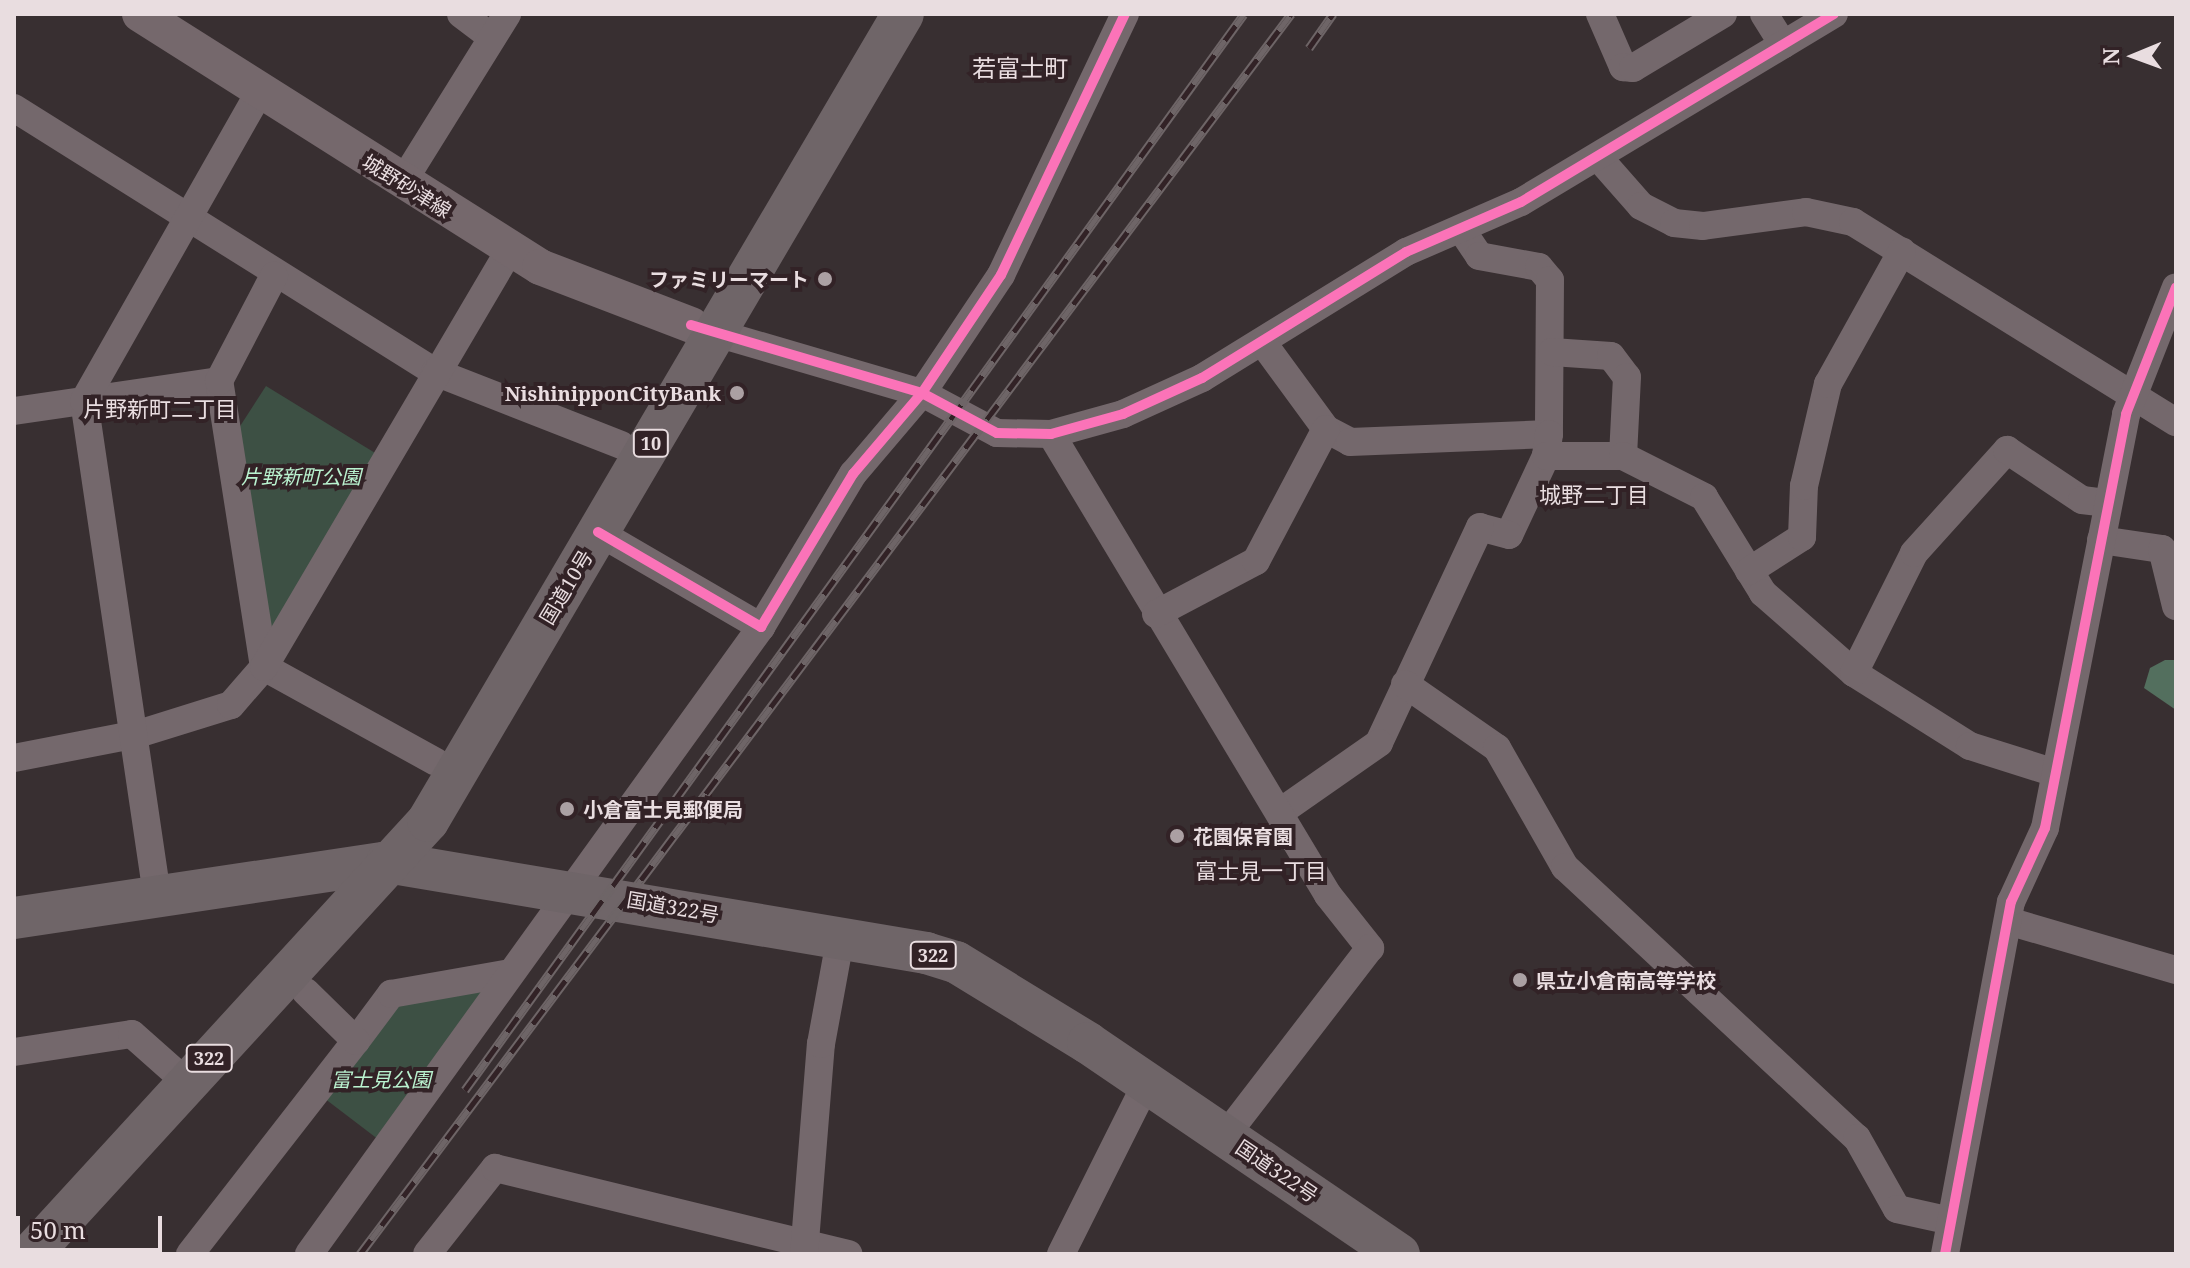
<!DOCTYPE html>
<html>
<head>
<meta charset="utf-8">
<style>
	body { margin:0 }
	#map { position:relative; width:2190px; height:1268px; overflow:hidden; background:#382f31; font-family:"Noto Serif","Noto Sans JP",serif }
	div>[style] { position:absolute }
	.green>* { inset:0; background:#3d5044 }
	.water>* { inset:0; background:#536f5e }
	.minor>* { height:28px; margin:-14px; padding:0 14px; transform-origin:14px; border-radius:14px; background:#74686c }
	.major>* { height:36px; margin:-18px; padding:0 18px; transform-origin:18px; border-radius:18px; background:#75686c }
	.highway>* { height:42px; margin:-21px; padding:0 21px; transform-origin:21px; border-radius:21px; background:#6f6568 }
	.rail>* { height:9px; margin-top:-4.5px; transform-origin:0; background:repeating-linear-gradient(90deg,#322226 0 18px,#6e6567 0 36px); box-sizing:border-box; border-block:2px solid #6e6567 }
	.cycleway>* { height:10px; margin:-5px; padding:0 5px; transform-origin:5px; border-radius:5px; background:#fb73b8 }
	.dots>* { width:22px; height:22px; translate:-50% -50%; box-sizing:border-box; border:4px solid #322226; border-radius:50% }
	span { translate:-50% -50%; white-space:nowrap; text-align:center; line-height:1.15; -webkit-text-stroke:8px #322226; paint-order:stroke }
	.shield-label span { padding:2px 6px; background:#322226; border:2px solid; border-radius:6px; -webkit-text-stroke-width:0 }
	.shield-label { font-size:18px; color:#e9dde0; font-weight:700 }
	.street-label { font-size:20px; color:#e9dde0 }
	.poi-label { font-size:20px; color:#e9dde0; font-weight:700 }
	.right { translate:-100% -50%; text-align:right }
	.left { translate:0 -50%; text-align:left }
	.park-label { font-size:20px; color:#baf3d0; font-style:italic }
	.neighbourhood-label { font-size:22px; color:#e9dde0 }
	.quarter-label { font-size:24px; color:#e9dde0 }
	.frame { position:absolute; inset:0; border:16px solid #e9dde0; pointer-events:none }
	.north { position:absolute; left:2094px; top:16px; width:80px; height:80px; -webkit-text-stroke:6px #322226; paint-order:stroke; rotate:269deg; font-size:22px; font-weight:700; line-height:32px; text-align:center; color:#e9dde0 }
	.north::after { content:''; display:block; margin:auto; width:28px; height:36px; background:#e9dde0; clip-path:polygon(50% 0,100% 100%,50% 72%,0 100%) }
	.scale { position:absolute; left:16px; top:1216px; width:146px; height:36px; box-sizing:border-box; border:4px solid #e9dde0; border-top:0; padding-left:10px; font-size:24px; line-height:28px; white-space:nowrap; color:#e9dde0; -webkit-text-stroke:6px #322226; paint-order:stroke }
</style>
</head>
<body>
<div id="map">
	<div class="green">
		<i style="clip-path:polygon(266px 386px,380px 456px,275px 633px,264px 631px,235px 434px)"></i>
		<i style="clip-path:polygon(501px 979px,383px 1143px,320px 1095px,394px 997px)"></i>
	</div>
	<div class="water">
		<i style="clip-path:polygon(2165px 660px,2176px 660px,2176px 710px,2144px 688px,2150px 668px)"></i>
	</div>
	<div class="minor">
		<i style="left:461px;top:14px;width:39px;rotate:37deg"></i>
		<i style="left:1600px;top:14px;width:58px;rotate:66.5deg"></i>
		<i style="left:1623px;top:67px;width:10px;rotate:6deg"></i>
		<i style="left:1633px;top:68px;width:105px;rotate:-31deg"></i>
		<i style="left:1764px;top:14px;width:36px;rotate:58deg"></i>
		<i style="left:14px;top:108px;width:497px;rotate:32.1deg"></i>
		<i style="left:435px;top:372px;width:200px;rotate:21.4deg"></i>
		<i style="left:1598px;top:157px;width:65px;rotate:48.7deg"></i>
		<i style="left:1641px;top:206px;width:37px;rotate:27deg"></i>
		<i style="left:1674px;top:223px;width:29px;rotate:6deg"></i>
		<i style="left:1703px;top:226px;width:104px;rotate:-7.7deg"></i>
		<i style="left:1806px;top:212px;width:48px;rotate:12deg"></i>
		<i style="left:1853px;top:222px;width:380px;rotate:31.8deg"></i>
		<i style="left:402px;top:183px;width:199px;rotate:-58.1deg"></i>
		<i style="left:1461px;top:229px;width:32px;rotate:56deg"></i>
		<i style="left:1479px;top:256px;width:61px;rotate:10.4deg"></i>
		<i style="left:1539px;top:267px;width:17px;rotate:50deg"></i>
		<i style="left:1550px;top:280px;width:154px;rotate:90.4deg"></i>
		<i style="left:699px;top:328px;width:232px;rotate:16.3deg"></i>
		<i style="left:922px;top:393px;width:85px;rotate:28.1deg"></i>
		<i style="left:997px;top:433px;width:54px;rotate:1.1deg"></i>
		<i style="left:1051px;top:434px;width:75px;rotate:-15.5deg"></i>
		<i style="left:1123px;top:414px;width:87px;rotate:-24.5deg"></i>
		<i style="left:1202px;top:378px;width:240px;rotate:-31.7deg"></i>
		<i style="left:1406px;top:252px;width:125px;rotate:-23.5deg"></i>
		<i style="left:1521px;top:202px;width:365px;rotate:-31deg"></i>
		<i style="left:1263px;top:343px;width:107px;rotate:53.8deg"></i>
		<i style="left:1326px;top:429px;width:27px;rotate:28deg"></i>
		<i style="left:1350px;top:442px;width:199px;rotate:-2.3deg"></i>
		<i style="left:1549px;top:434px;width:22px;rotate:98deg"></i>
		<i style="left:1546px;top:456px;width:87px;rotate:115.1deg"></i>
		<i style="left:1509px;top:535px;width:30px;rotate:-165deg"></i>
		<i style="left:1480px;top:527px;width:238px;rotate:115.1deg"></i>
		<i style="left:1379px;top:743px;width:117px;rotate:145.1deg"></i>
		<i style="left:1552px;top:352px;width:59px;rotate:3.9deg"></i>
		<i style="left:1611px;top:356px;width:26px;rotate:53deg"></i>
		<i style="left:1627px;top:377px;width:79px;rotate:92.9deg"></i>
		<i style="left:14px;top:411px;width:207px;rotate:-8.3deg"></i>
		<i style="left:1051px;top:434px;width:538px;rotate:59deg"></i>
		<i style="left:1328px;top:895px;width:68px;rotate:51.6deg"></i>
		<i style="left:1370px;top:948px;width:237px;rotate:127.6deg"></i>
		<i style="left:1546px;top:456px;width:77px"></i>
		<i style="left:1623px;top:456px;width:91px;rotate:26.8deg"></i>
		<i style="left:1704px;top:497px;width:113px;rotate:58.4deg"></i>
		<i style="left:1763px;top:593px;width:121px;rotate:41.3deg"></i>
		<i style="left:1854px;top:673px;width:137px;rotate:32.2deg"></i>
		<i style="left:1970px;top:746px;width:89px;rotate:17.6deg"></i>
		<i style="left:598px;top:532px;width:189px;rotate:30.2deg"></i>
		<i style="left:761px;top:627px;width:179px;rotate:-59deg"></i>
		<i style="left:853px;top:474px;width:106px;rotate:-49.6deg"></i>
		<i style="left:922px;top:393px;width:142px;rotate:-56.2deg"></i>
		<i style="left:1001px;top:275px;width:289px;rotate:-64.6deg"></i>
		<i style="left:2101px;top:540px;width:62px;rotate:8.4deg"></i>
		<i style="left:2162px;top:549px;width:59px;rotate:76.2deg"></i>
		<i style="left:1749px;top:571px;width:63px;rotate:-32.7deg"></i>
		<i style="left:1802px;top:537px;width:51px;rotate:-87.8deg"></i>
		<i style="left:1804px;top:486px;width:105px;rotate:-76.8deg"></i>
		<i style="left:1828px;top:384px;width:152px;rotate:-60.9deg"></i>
		<i style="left:1156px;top:614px;width:113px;rotate:-27.9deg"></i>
		<i style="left:1256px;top:561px;width:149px;rotate:-62.1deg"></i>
		<i style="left:264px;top:667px;width:290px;rotate:-98.9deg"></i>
		<i style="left:219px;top:381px;width:119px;rotate:-62.4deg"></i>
		<i style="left:264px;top:667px;width:196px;rotate:28.9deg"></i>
		<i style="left:1854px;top:673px;width:134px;rotate:-63.4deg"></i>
		<i style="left:1914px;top:553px;width:139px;rotate:-47.9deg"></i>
		<i style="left:2007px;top:450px;width:90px;rotate:33.7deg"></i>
		<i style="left:2082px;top:500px;width:26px;rotate:7deg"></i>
		<i style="left:1405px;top:684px;width:112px;rotate:34.8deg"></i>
		<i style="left:1497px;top:748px;width:137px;rotate:60.3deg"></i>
		<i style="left:1565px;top:867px;width:398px;rotate:42.9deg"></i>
		<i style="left:1857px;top:1138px;width:81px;rotate:60.6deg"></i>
		<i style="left:1897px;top:1209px;width:55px;rotate:12.5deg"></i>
		<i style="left:14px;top:758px;width:126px;rotate:-11deg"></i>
		<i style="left:138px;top:734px;width:97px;rotate:-17.3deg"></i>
		<i style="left:231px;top:705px;width:50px;rotate:-49deg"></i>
		<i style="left:264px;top:667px;width:484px;rotate:-59.5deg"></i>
		<i style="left:157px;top:895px;width:499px;rotate:-98.4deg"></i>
		<i style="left:84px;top:401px;width:358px;rotate:-60.4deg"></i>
		<i style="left:2008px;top:921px;width:175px;rotate:16.3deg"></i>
		<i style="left:356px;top:1041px;width:59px;rotate:-53.3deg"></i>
		<i style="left:391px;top:994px;width:121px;rotate:-10deg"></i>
		<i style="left:14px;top:1052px;width:119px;rotate:-8.7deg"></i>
		<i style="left:132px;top:1034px;width:72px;rotate:41.6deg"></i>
		<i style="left:190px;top:1254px;width:270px;rotate:-52.1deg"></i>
		<i style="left:356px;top:1041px;width:70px;rotate:-135.6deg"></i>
		<i style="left:309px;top:1254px;width:773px;rotate:-54.21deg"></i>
		<i style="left:427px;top:1254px;width:110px;rotate:-51.7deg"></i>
		<i style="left:495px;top:1168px;width:364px;rotate:13.7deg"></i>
		<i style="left:804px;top:1254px;width:211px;rotate:-85.4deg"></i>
		<i style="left:821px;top:1044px;width:111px;rotate:-79.6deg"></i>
		<i style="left:1061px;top:1254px;width:190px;rotate:-63.4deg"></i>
		<i style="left:1945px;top:1254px;width:358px;rotate:-79.4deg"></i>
		<i style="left:2011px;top:902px;width:81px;rotate:-65.3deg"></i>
		<i style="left:2045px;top:828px;width:422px;rotate:-78.9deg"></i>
		<i style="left:2126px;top:414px;width:136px;rotate:-68.5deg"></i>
	</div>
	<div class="major">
		<i style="left:140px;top:14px;width:473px;rotate:32.3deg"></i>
		<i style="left:540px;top:267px;width:162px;rotate:21deg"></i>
	</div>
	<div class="highway">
		<i style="left:14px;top:918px;width:377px;rotate:-8.5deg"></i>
		<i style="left:387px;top:862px;width:547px;rotate:9.58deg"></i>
		<i style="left:926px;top:953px;width:31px;rotate:17deg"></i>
		<i style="left:956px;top:962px;width:155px;rotate:31.5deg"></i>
		<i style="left:1088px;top:1043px;width:376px;rotate:34.2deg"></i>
		<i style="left:31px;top:1254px;width:587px;rotate:-47.48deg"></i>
		<i style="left:428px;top:821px;width:936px;rotate:-59.52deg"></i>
	</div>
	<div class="rail">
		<i style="left:1309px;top:48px;width:42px;rotate:-54.8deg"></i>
		<i style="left:465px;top:1090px;width:1328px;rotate:-54.1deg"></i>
		<i style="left:360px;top:1254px;width:1551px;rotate:-53.1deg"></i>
	</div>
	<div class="cycleway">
		<i style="left:691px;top:325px;width:241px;rotate:16.4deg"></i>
		<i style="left:922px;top:393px;width:85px;rotate:28.1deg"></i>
		<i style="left:997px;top:433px;width:54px;rotate:1.1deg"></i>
		<i style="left:1051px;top:434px;width:75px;rotate:-15.5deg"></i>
		<i style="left:1123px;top:414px;width:87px;rotate:-24.5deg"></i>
		<i style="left:1202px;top:378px;width:240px;rotate:-31.7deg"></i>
		<i style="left:1406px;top:252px;width:125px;rotate:-23.5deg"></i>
		<i style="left:1521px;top:202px;width:365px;rotate:-31deg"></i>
		<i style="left:598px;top:532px;width:189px;rotate:30.2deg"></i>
		<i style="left:761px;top:627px;width:179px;rotate:-59deg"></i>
		<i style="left:853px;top:474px;width:106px;rotate:-49.6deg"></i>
		<i style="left:922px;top:393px;width:142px;rotate:-56.2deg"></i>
		<i style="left:1001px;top:275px;width:289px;rotate:-64.6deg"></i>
		<i style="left:1945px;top:1254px;width:358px;rotate:-79.4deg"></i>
		<i style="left:2011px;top:902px;width:81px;rotate:-65.3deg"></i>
		<i style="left:2045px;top:828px;width:422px;rotate:-78.9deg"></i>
		<i style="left:2126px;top:414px;width:136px;rotate:-68.5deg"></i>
	</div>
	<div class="dots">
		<i style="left:825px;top:279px;background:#aba0a3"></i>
		<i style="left:737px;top:393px;background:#aba0a3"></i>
		<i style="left:567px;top:809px;background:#aba0a3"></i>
		<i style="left:1177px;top:836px;background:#aba0a3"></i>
		<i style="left:1520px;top:980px;background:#aba0a3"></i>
	</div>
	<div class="shield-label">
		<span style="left:651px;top:443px">10</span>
		<span style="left:933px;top:955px">322</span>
		<span style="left:209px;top:1058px">322</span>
	</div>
	<div class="street-label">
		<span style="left:407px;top:186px;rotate:32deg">城野砂津線</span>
		<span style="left:566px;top:587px;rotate:-59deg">国道10号</span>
		<span style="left:673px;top:907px;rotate:10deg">国道322号</span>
		<span style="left:1277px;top:1171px;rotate:34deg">国道322号</span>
	</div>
	<div class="poi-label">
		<span class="right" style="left:809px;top:279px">ファミリーマート</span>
		<span class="right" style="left:721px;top:393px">NishinipponCityBank</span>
		<span class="left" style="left:583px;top:809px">小倉富士見郵便局</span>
		<span class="left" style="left:1193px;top:836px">花園保育園</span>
		<span class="left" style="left:1536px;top:980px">県立小倉南高等学校</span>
	</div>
	<div class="park-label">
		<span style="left:301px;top:476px">片野新町公園</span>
		<span style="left:381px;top:1079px">富士見公園</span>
	</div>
	<div class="neighbourhood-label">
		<span style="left:160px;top:409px">片野新町二丁目</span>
		<span style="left:1594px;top:495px">城野二丁目</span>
		<span style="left:1261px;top:871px">富士見一丁目</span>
	</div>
	<div class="quarter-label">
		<span style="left:1020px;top:68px">若富士町</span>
	</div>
	<div class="frame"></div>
	<div class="north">N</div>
	<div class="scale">50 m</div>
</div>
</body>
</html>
